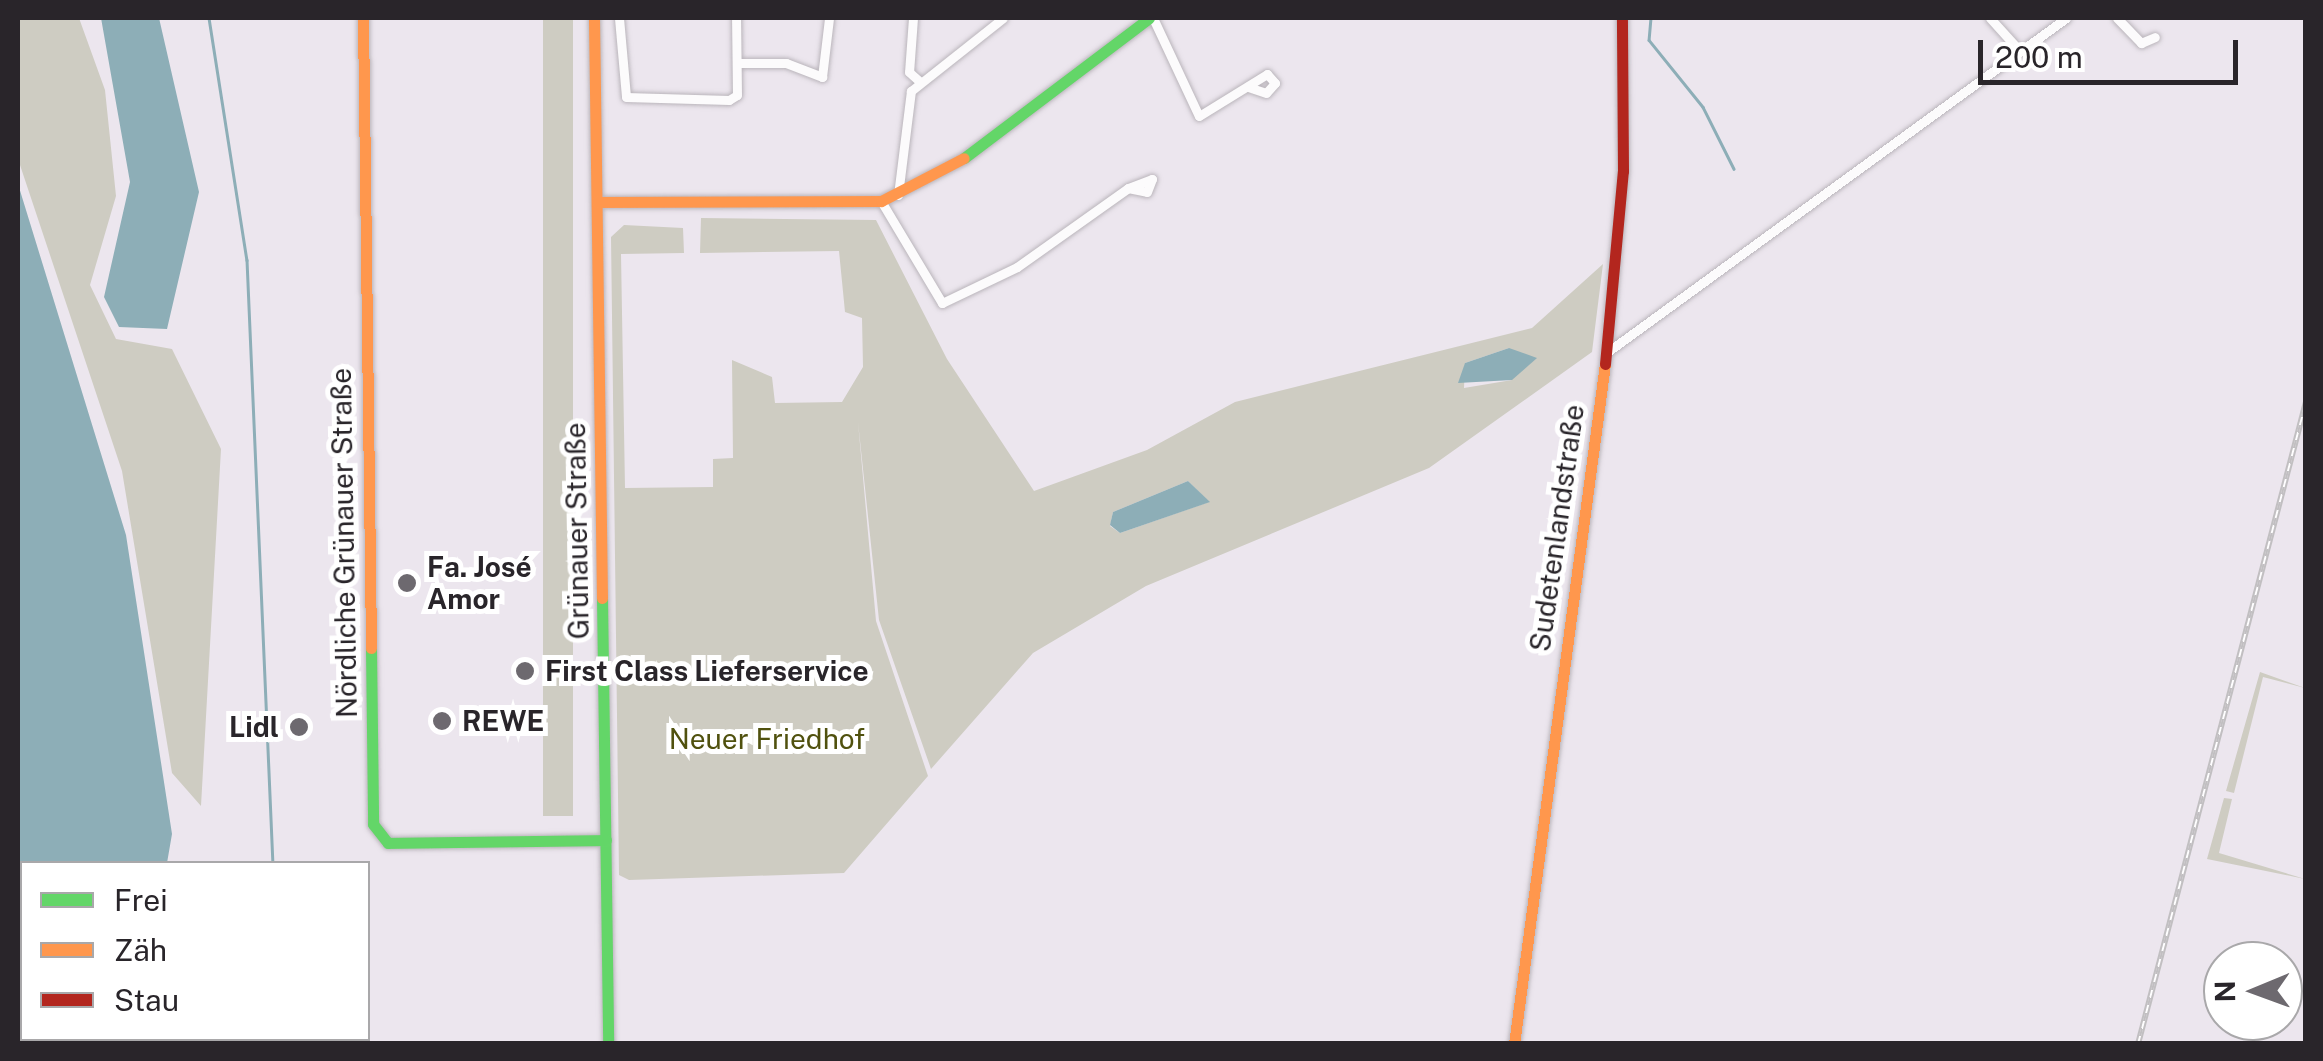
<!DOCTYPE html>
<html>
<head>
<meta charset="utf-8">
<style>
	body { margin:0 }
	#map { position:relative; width:2323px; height:1061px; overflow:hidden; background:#ece6ee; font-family:"Public Sans",sans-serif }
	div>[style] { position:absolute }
	.green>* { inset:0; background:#ceccc2; transform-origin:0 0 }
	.water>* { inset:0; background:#8daeb7 }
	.stream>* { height:2.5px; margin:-1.25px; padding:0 1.25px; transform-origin:1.25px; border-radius:1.25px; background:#8daeb7 }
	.roads { filter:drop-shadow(0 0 2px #bab5bb) drop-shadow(0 0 2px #bab5bb) }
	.street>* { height:9px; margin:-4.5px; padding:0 4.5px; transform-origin:4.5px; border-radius:4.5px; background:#fcfbfc }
	.fast>* { height:11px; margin:-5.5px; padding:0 5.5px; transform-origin:5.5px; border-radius:5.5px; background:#63d668 }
	.slow>* { height:11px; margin:-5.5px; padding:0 5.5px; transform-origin:5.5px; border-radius:5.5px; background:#ff974d }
	.jam>* { height:11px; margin:-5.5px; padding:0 5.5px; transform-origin:5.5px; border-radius:5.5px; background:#b3261e }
	.rail>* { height:6px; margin-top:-3px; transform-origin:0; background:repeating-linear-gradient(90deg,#fff 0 8px,#c1bfc1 0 16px); box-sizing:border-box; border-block:2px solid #c1bfc1 }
	.dots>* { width:28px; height:28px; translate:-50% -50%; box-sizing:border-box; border:5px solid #fff; border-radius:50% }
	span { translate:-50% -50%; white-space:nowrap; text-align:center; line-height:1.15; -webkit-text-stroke:10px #fff; paint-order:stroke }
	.street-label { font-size:28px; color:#29252a }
	.poi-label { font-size:28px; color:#29252a; font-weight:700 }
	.left { translate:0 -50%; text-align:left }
	.right { translate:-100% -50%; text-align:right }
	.park-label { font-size:28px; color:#50510e }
	.frame { position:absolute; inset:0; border:20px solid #29252a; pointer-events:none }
	.legend { position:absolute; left:20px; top:861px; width:350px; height:180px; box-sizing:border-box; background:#fff; border:2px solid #a9a8aa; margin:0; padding:12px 18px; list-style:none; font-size:30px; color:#29252a }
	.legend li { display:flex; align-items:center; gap:20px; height:50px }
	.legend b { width:50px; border:2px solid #a9a8aa }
	.north { position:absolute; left:2203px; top:941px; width:100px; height:100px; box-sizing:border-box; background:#fff; border:2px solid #a9a8aa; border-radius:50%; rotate:269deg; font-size:28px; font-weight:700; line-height:40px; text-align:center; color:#29252a }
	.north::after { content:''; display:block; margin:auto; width:35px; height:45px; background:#6d696f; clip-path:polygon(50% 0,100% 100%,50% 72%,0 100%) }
	.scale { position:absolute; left:1978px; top:40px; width:260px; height:45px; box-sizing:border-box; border:5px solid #29252a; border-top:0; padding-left:12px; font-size:30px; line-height:35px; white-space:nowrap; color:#29252a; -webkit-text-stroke:8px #fff; paint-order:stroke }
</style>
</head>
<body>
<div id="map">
	<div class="green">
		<i style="clip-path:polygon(18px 18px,79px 18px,105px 90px,116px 196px,90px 285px,116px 339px,172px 349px,221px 449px,201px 806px,172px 773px,122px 471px,18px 159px)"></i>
		<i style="left:543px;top:18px;width:30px;height:798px"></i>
		<i style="clip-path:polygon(evenodd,701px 218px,876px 220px,947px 359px,1034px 491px,1147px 450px,1235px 402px,1532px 328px,1603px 264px,1592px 352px,1429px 468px,1146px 586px,1033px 653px,931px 769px,879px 620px,858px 422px,876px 621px,928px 776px,844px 873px,629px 880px,619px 875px,611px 237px,624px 225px,683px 228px,684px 253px,621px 254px,625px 488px,713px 487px,713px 459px,733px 458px,732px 360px,772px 377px,775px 403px,842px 402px,863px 367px,862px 318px,845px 312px,839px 251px,700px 253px,701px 218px,1509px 348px,1512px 380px,1464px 388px,1465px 363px,1509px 348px,701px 218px,1188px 481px,1209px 502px,1120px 533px,1110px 526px,1113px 512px,1188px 481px)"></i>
		<i style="clip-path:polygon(2260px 672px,2305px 688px,2263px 677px,2234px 793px,2226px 791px)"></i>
		<i style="clip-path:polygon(2224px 798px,2232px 799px,2219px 853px,2305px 879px,2207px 859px)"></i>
	</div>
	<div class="water">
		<i style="clip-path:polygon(101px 18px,159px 18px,199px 192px,167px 329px,119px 327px,104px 297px,130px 182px)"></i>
		<i style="clip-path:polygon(18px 184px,126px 535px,172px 834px,167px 863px,22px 864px,22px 1038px,135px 1043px,18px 1043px)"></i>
		<i style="clip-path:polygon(1509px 348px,1537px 358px,1512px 380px,1458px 383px,1465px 363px)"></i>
		<i style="clip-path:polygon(1188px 481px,1210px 502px,1120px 533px,1110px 525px,1113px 512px)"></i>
	</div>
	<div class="stream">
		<i style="left:209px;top:18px;width:245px;rotate:81.1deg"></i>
		<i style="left:247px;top:260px;width:605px;rotate:87.54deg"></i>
		<i style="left:1651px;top:18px;width:22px;rotate:95deg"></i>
		<i style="left:1649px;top:40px;width:86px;rotate:51.1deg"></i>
		<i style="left:1703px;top:107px;width:69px;rotate:63.4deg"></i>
		<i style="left:301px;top:1038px;width:6px;rotate:81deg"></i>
	</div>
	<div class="roads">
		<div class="street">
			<i style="left:619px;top:18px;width:79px;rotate:84.9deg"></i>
			<i style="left:626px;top:97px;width:103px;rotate:1.7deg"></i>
			<i style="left:729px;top:100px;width:9px;rotate:-32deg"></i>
			<i style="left:737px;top:95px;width:77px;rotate:-90.7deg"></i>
			<i style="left:913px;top:18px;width:54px;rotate:94.2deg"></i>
			<i style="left:909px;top:72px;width:13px;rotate:42deg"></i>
			<i style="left:1153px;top:18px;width:108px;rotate:64.9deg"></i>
			<i style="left:1199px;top:116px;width:80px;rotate:-31.7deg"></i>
			<i style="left:1267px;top:74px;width:12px;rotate:48deg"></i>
			<i style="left:1275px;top:83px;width:13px;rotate:132deg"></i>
			<i style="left:1266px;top:93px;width:18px;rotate:-161deg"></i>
			<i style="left:1990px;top:18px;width:43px;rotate:47.8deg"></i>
			<i style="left:2117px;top:18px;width:35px;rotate:46deg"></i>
			<i style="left:2141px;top:43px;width:15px;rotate:-23deg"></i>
			<i style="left:737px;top:63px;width:49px"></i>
			<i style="left:786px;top:63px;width:39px;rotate:21deg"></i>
			<i style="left:822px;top:77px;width:59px;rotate:-83.2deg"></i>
			<i style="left:898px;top:195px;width:105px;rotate:-82.9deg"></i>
			<i style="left:911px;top:91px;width:117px;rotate:-38.4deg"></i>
			<i style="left:881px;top:201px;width:119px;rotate:59.1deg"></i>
			<i style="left:942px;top:303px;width:83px;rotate:-25.6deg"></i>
			<i style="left:1017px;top:267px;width:136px;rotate:-35.4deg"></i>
			<i style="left:1128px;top:188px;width:19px;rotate:12deg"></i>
			<i style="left:1147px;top:192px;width:14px;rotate:-69deg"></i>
			<i style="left:1152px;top:179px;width:26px;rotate:159deg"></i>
			<i style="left:1606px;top:353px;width:569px;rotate:-36.06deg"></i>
		</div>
		<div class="fast">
			<i style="left:964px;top:158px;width:232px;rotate:-37.1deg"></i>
			<i style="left:602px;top:598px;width:446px;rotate:89.2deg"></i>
			<i style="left:371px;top:648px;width:176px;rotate:89.3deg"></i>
			<i style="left:373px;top:824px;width:24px;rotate:52deg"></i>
			<i style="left:388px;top:843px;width:218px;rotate:-0.8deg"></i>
		</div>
		<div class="slow">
			<i style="left:363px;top:18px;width:630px;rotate:89.27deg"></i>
			<i style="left:594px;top:18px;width:580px;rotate:89.21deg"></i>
			<i style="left:597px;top:202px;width:284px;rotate:-0.2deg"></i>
			<i style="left:881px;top:201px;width:93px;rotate:-27.4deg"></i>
			<i style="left:1514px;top:1044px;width:686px;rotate:-82.38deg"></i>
		</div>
		<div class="jam">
			<i style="left:1605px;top:364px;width:194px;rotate:-84.7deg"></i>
			<i style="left:1623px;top:171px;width:153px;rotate:-90.4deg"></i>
		</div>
	</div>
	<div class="rail">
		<i style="left:2138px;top:1044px;width:664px;rotate:-75.34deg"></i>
	</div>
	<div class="dots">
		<i style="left:407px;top:583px;background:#6d696f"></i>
		<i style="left:525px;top:671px;background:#6d696f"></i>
		<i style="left:442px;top:721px;background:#6d696f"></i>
		<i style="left:299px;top:727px;background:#6d696f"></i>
	</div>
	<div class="street-label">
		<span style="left:1557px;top:528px;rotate:-82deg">Sudetenlandstraße</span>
		<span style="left:577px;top:531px;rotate:-91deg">Grünauer Straße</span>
		<span style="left:344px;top:543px;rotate:-91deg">Nördliche Grünauer Straße</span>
	</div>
	<div class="poi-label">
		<span class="left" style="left:427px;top:583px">Fa. José<br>Amor</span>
		<span class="left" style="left:545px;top:671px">First Class Lieferservice</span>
		<span class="left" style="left:462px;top:721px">REWE</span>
		<span class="right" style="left:279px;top:727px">Lidl</span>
	</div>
	<div class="park-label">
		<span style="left:767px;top:739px">Neuer Friedhof</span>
	</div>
	<div class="frame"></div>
	<ul class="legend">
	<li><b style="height:12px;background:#63d668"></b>Frei</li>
	<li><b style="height:12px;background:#ff974d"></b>Zäh</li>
	<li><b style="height:12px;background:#b3261e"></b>Stau</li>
	</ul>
	<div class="north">N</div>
	<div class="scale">200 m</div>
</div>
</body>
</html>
